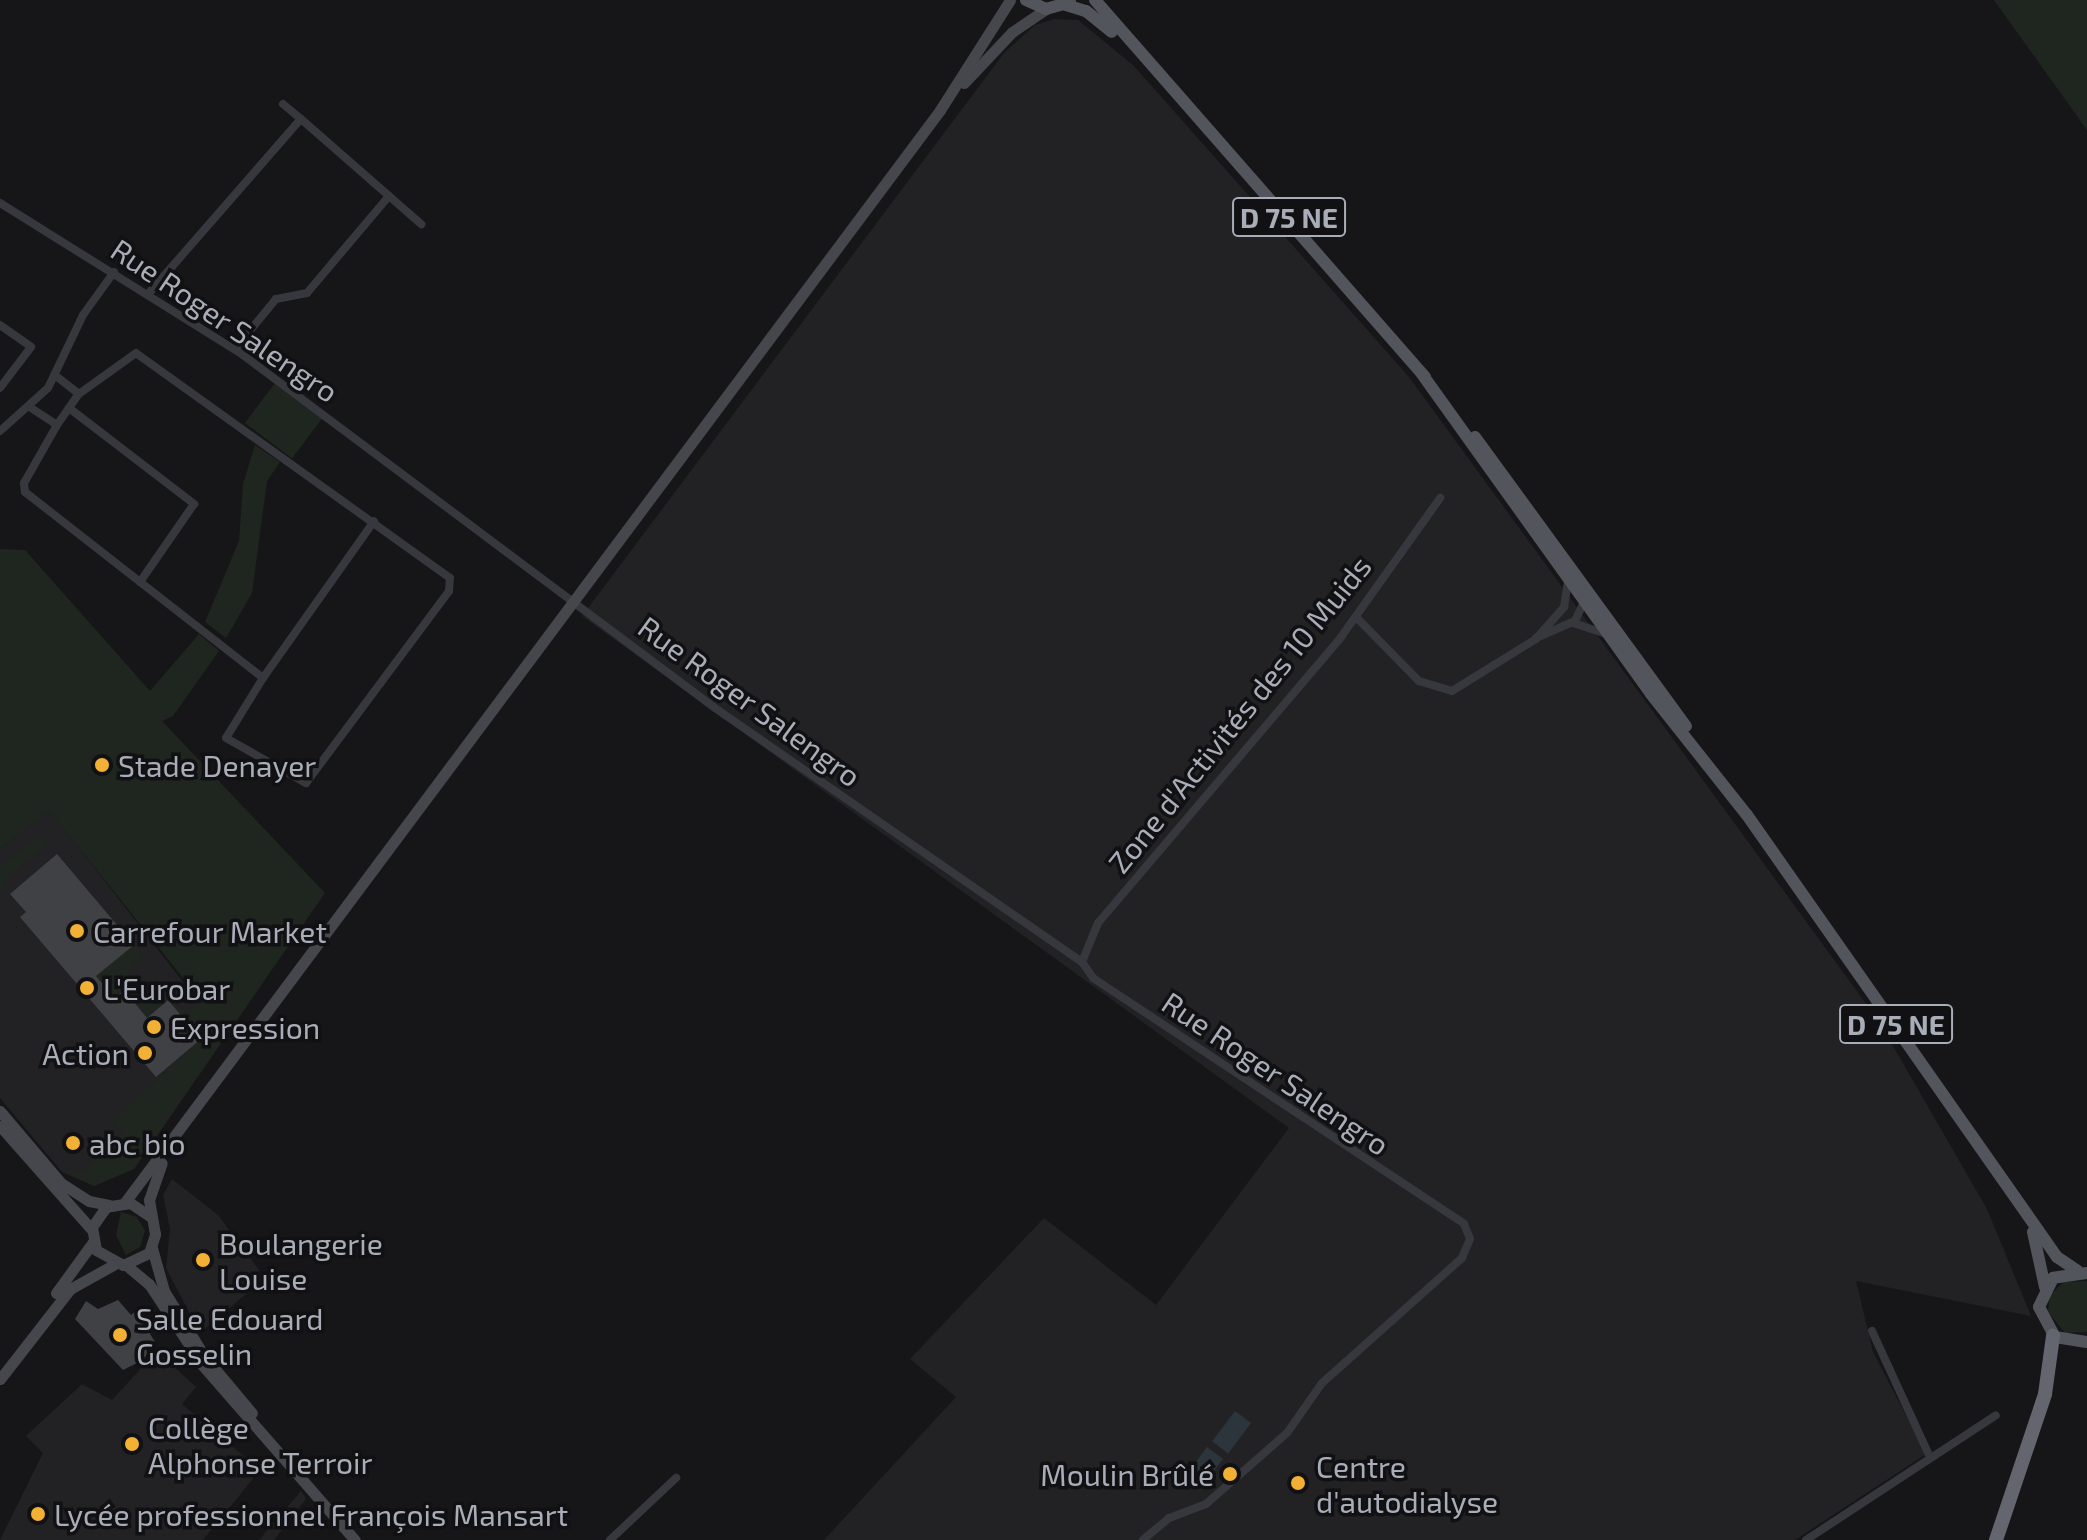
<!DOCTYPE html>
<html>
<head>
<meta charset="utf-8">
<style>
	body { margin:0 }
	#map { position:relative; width:2087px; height:1540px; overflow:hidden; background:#161618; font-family:"Exo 2",sans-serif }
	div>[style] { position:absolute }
	.built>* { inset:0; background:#222225 }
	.green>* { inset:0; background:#1e261f; transform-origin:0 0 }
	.water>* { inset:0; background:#2c353c; transform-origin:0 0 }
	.building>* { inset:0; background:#404145 }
	.street>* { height:8px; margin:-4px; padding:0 4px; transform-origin:4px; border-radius:4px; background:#37383d }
	.secondary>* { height:11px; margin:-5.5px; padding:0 5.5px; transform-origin:5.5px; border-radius:5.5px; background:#45474d }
	.primary>* { height:12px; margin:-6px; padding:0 6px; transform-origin:6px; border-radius:6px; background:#53555c }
	.highway>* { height:14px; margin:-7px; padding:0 7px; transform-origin:7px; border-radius:7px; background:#63666e }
	.dots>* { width:22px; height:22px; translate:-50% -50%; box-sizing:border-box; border:4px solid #111113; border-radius:50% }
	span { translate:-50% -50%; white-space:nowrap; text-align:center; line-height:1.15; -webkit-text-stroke:7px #111113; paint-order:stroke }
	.shield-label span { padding:2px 6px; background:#111113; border:2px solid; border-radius:6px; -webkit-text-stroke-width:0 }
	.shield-label { font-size:28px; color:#a8adb8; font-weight:700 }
	.street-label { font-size:30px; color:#a8adb8 }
	.poi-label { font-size:30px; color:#a8adb8 }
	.left { translate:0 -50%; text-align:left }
	.right { translate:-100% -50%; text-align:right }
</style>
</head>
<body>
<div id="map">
	<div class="built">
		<i style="clip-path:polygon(1054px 19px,1078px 20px,1134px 66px,1409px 377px,1878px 1020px,1987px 1209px,2031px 1316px,1856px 1281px,1873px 1352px,1926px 1454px,1795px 1540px,824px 1540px,956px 1397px,910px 1359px,1044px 1218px,1156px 1305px,1289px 1128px,582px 616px,1004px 53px,1035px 25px)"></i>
		<i style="clip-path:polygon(49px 809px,225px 1036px,134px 1169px,94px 1186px,62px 1172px,0 1098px,0 849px)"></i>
		<i style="clip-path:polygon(172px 1179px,218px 1215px,265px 1278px,200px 1333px,166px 1268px,170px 1229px,163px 1195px)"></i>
		<i style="clip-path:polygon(157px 1351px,196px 1387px,182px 1404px,260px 1470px,203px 1540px,0 1540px,43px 1453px,26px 1436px,82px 1384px,112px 1400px)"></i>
		<i style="clip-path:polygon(301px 1491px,306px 1499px,274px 1540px,259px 1540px)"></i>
	</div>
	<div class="green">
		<i style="clip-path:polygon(1994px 0,2087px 0,2087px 130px)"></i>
		<i style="left:275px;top:383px;width:59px;height:50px;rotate:37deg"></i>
		<i style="clip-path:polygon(255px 445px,280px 462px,267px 481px,252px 593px,226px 638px,205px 622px,239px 541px,243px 484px)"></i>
		<i style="clip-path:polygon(0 549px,25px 550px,150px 691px,199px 634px,219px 651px,173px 716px,162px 721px,325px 893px,134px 1169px,94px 1186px,59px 1168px,81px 1173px,123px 1133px,113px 1121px,201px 1039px,168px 1000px,147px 1018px,124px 990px,114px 998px,96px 976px,134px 945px,140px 953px,124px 984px,170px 997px,186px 1016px,202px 1002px,49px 810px,0 849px)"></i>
		<i style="clip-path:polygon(39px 837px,46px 843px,7px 878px,0 893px,0 867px)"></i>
		<i style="clip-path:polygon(121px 1212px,137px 1217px,145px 1231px,140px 1247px,126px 1255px,116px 1235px)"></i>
		<i style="clip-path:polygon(2087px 1281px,2087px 1332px,2065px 1333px,2048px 1312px,2050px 1296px,2063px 1282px)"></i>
	</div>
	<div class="water">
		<i style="left:1235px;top:1411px;width:20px;height:38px;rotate:37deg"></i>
		<i style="left:1207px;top:1447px;width:20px;height:32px;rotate:37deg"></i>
	</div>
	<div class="building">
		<i style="clip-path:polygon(57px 854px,134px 945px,96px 976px,114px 998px,124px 990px,147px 1018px,168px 1000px,201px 1039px,156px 1077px,20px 917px,26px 912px,10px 894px)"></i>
		<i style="clip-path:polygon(118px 1300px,131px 1315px,136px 1311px,155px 1342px,143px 1360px,123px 1370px,75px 1319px,86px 1301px,98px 1309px)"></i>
	</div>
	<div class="street">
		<i style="left:283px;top:104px;width:23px;rotate:40deg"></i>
		<i style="left:389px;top:196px;width:43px;rotate:41.2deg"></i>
		<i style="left:0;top:203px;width:287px;rotate:32deg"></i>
		<i style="left:243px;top:355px;width:589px;rotate:36.79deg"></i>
		<i style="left:715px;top:708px;width:446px;rotate:34.7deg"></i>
		<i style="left:1082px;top:962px;width:19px;rotate:55deg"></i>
		<i style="left:1093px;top:978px;width:445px;rotate:33.5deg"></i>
		<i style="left:1464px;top:1224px;width:16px;rotate:68deg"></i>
		<i style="left:1470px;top:1239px;width:21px;rotate:113deg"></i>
		<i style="left:1462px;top:1258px;width:188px;rotate:138.2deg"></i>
		<i style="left:1322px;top:1383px;width:61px;rotate:125deg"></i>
		<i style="left:1287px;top:1433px;width:108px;rotate:138.8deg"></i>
		<i style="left:1206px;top:1504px;width:40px;rotate:159deg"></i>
		<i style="left:1169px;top:1518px;width:34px;rotate:140deg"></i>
		<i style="left:149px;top:293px;width:231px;rotate:-48.9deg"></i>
		<i style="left:301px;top:119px;width:117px;rotate:41.2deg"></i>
		<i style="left:389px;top:196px;width:127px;rotate:130.2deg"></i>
		<i style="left:307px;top:293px;width:32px;rotate:169deg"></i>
		<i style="left:276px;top:299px;width:65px;rotate:129.4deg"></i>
		<i style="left:0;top:325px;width:38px;rotate:35deg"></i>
		<i style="left:31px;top:347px;width:51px;rotate:127.1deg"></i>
		<i style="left:31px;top:408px;width:31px;rotate:33deg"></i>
		<i style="left:57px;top:425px;width:38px;rotate:-55deg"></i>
		<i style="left:79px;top:394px;width:29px;rotate:-142deg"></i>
		<i style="left:69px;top:408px;width:158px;rotate:37.5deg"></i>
		<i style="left:194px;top:504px;width:95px;rotate:124.7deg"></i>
		<i style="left:57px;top:425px;width:67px;rotate:119.6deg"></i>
		<i style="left:24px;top:483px;width:9px;rotate:84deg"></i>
		<i style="left:25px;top:492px;width:302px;rotate:38deg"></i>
		<i style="left:263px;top:678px;width:70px;rotate:121.7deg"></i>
		<i style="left:226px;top:738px;width:92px;rotate:29.4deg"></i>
		<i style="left:306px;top:783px;width:239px;rotate:-53.3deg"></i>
		<i style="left:449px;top:591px;width:13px;rotate:-86deg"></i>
		<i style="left:450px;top:578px;width:386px;rotate:-144.4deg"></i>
		<i style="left:136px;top:353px;width:70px;rotate:144.3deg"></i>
		<i style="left:0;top:431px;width:64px;rotate:-41.9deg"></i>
		<i style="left:48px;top:388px;width:81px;rotate:-64.4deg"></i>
		<i style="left:83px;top:315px;width:53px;rotate:-54.2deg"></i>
		<i style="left:1356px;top:617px;width:90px;rotate:45.5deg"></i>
		<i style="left:1419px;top:681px;width:34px;rotate:17deg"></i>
		<i style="left:1452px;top:691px;width:99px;rotate:-31.8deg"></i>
		<i style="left:1536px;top:639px;width:43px;rotate:-48.8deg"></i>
		<i style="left:1564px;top:607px;width:26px;rotate:-81deg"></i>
		<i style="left:1573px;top:623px;width:33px;rotate:18deg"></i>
		<i style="left:1536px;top:638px;width:43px;rotate:-23.6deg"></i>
		<i style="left:1575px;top:621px;width:23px;rotate:-65deg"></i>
		<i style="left:263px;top:678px;width:192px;rotate:-54.7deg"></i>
		<i style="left:1082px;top:962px;width:42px;rotate:-67.7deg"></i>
		<i style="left:1098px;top:923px;width:375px;rotate:-49.6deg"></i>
		<i style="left:1341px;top:637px;width:171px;rotate:-54.5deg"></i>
		<i style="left:1872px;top:1331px;width:136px;rotate:65.3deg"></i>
		<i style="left:610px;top:1540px;width:91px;rotate:-43.2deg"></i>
		<i style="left:1806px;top:1540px;width:227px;rotate:-33.3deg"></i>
	</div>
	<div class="secondary">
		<i style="left:964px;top:83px;width:70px;rotate:-46.7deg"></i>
		<i style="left:1012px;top:32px;width:41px;rotate:-34.1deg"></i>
		<i style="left:0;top:1111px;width:94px;rotate:49.7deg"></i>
		<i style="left:61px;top:1183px;width:33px;rotate:33deg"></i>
		<i style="left:89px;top:1201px;width:20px;rotate:11deg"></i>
		<i style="left:0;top:1126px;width:139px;rotate:48.5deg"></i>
		<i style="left:125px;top:1202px;width:1363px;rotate:-53.26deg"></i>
		<i style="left:940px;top:110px;width:130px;rotate:-57.5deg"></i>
		<i style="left:151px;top:1217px;width:25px;rotate:-146deg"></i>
		<i style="left:130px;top:1203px;width:24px;rotate:171deg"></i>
		<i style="left:106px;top:1207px;width:24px;rotate:125deg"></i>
		<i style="left:92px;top:1227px;width:23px;rotate:80deg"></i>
		<i style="left:96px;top:1250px;width:31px;rotate:29deg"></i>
		<i style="left:123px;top:1265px;width:29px;rotate:-25deg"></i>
		<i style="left:149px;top:1253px;width:20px;rotate:-72deg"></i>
		<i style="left:155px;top:1234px;width:35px;rotate:-100deg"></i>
		<i style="left:149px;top:1200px;width:39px;rotate:-71deg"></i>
		<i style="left:152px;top:1248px;width:45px;rotate:74.4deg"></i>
		<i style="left:164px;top:1291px;width:78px;rotate:58.2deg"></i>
		<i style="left:205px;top:1357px;width:73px;rotate:50deg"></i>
		<i style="left:126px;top:1265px;width:30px;rotate:40deg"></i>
		<i style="left:149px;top:1284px;width:98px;rotate:56.6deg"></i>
		<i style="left:203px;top:1366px;width:231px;rotate:48.9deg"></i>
		<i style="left:56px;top:1293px;width:63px;rotate:-54deg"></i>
		<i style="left:0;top:1379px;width:114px;rotate:-52.1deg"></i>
		<i style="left:70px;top:1289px;width:51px;rotate:-29.1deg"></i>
	</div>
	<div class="primary">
		<i style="left:1026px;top:0;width:22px;rotate:24deg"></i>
		<i style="left:1046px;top:9px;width:25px;rotate:-16deg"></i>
		<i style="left:1095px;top:0;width:501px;rotate:48.8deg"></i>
		<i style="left:1066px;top:5px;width:21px;rotate:17deg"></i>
		<i style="left:1086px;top:11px;width:33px;rotate:39deg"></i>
		<i style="left:1422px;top:374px;width:393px;rotate:54.4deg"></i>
		<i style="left:1651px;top:694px;width:154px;rotate:51.6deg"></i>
		<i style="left:1747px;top:815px;width:540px;rotate:54.96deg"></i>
		<i style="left:2057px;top:1257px;width:25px;rotate:34deg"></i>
		<i style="left:1475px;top:437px;width:358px;rotate:53.9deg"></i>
		<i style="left:2033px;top:1232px;width:56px;rotate:77.7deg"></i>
		<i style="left:2087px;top:1273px;width:34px;rotate:172deg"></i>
		<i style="left:2053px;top:1278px;width:32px;rotate:116deg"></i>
		<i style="left:2039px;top:1307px;width:34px;rotate:62deg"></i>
		<i style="left:2055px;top:1337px;width:32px;rotate:9deg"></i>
	</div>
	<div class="highway">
		<i style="left:1996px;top:1540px;width:154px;rotate:-71.4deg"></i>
		<i style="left:2045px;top:1394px;width:59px;rotate:-82.1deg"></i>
	</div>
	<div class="dots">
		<i style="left:102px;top:765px;background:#f2b134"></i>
		<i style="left:77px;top:931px;background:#f2b134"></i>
		<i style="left:87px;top:988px;background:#f2b134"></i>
		<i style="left:154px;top:1027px;background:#f2b134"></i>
		<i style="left:145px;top:1053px;background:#f2b134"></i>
		<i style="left:73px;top:1143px;background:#f2b134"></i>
		<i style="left:203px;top:1260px;background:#f2b134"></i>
		<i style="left:120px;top:1335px;background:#f2b134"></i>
		<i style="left:132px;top:1444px;background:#f2b134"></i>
		<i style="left:1230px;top:1474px;background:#f2b134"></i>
		<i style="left:1298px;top:1483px;background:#f2b134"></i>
		<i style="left:38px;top:1514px;background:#f2b134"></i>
	</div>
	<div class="shield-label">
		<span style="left:1289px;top:217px">D 75 NE</span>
		<span style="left:1896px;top:1024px">D 75 NE</span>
	</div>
	<div class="street-label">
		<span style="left:225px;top:320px;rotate:34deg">Rue Roger Salengro</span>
		<span style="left:750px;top:701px;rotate:36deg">Rue Roger Salengro</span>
		<span style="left:1239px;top:714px;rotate:-51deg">Zone d'Activités des 10 Muids</span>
		<span style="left:1276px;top:1073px;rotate:34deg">Rue Roger Salengro</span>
	</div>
	<div class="poi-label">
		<span class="left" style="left:118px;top:765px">Stade Denayer</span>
		<span class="left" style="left:93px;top:931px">Carrefour Market</span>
		<span class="left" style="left:103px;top:988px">L'Eurobar</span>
		<span class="left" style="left:170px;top:1027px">Expression</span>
		<span class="right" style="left:129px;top:1053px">Action</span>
		<span class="left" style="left:89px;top:1143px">abc bio</span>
		<span class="left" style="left:219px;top:1260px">Boulangerie<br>Louise</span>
		<span class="left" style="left:136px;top:1335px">Salle Edouard<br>Gosselin</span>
		<span class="left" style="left:148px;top:1444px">Collège<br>Alphonse Terroir</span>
		<span class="left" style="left:1316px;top:1483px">Centre<br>d'autodialyse</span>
		<span class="right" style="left:1214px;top:1474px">Moulin Brûlé</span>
		<span class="left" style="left:54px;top:1514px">Lycée professionnel François Mansart</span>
	</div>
</div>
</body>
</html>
